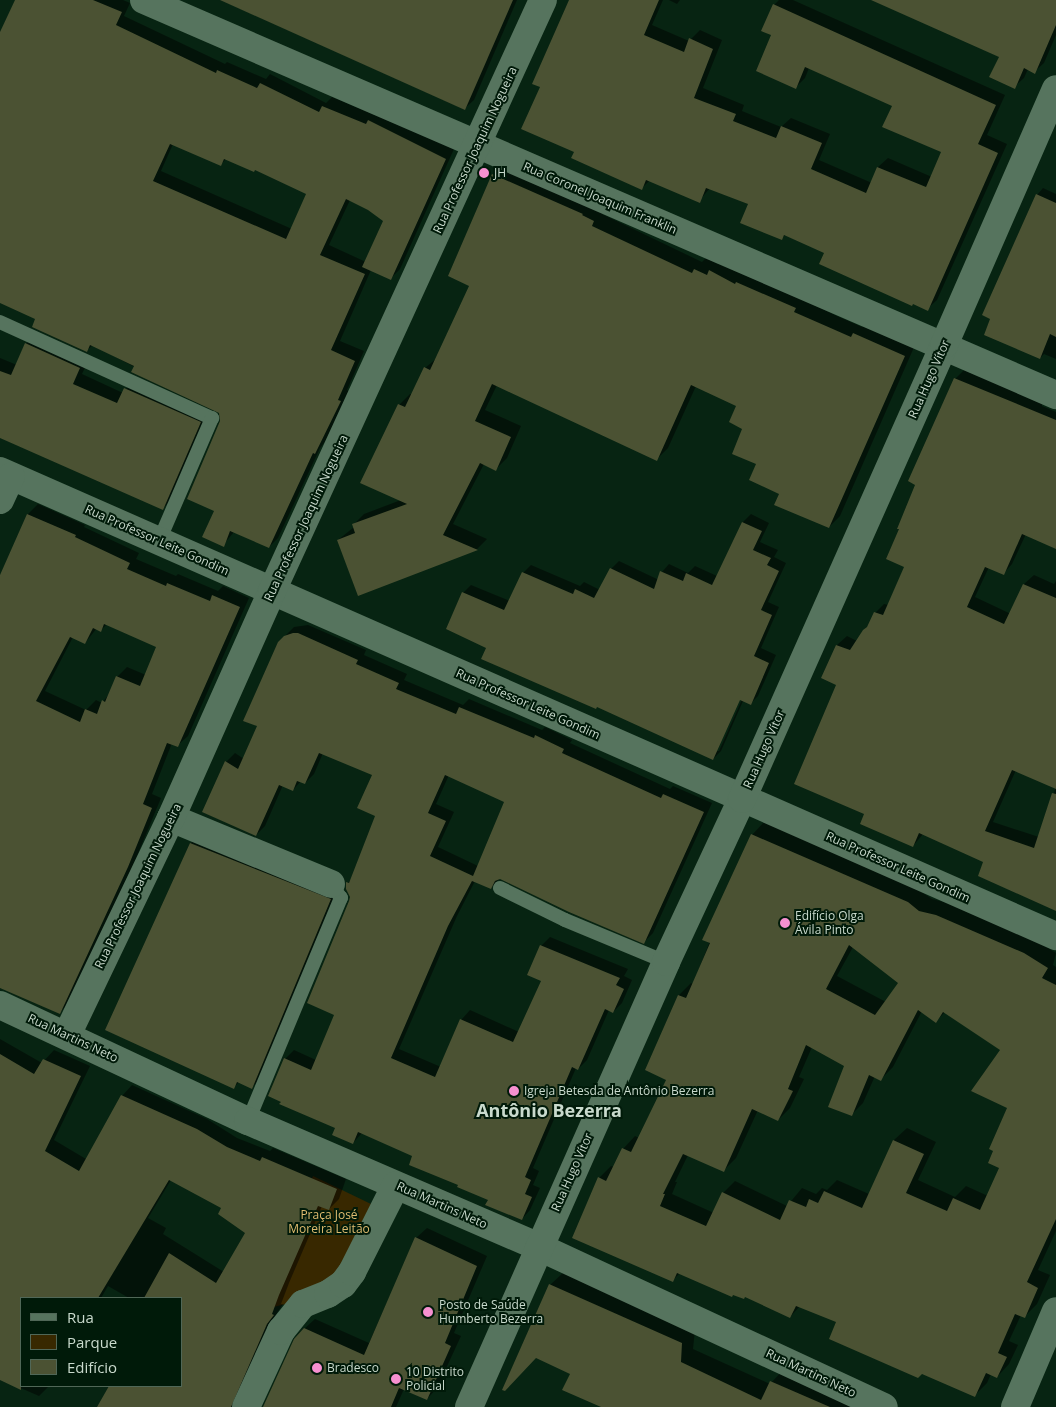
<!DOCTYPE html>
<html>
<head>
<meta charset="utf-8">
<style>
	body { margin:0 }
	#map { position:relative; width:1056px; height:1407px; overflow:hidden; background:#072412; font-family:"Open Sans",sans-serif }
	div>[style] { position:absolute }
	.green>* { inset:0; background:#382800 }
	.shadow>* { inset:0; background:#0007 }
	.building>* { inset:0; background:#4b5233 }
	.service>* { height:14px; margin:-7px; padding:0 7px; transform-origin:7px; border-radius:7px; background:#56745e }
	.minor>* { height:28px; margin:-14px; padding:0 14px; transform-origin:14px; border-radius:14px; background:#56745e }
	.dots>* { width:14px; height:14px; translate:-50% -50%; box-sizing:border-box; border:2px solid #001a09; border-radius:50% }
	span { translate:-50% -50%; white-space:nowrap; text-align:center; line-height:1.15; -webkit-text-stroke:4px #001a09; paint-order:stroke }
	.street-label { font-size:12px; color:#c9dacd }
	.poi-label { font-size:12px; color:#c9dacd }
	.left { translate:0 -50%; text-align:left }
	.park-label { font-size:12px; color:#debb70 }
	.district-label { font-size:18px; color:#c9dacd; font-weight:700 }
	.legend { position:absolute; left:20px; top:1297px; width:162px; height:90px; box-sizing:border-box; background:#001a09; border:1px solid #506757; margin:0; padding:6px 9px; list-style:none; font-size:15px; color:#c9dacd }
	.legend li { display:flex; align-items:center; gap:10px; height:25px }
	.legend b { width:25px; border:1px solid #506757 }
</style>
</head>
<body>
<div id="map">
	<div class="green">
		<i style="clip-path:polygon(313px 1176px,371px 1204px,341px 1271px,294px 1302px,261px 1310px)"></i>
	</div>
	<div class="shadow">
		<i style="clip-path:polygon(evenodd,16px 0,123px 0,130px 3px,124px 16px,225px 64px,227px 62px,266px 79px,270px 74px,326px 103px,332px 97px,375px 115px,378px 111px,454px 149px,400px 269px,391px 278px,371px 270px,340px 341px,364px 351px,347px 390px,350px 392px,324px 443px,320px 448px,278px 538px,269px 547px,234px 532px,223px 545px,215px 510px,221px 422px,220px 412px,93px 345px,87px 350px,37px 319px,0 301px,0 36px,16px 0,173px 144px,220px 165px,226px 159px,255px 169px,308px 193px,292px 229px,161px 171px,173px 144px,16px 0,350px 200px,369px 209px,384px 220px,366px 262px,329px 245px,350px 200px)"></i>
		<i style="clip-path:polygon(221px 0,517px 0,474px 100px,464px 109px)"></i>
		<i style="clip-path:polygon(571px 0,663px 0,652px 25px,689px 41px,700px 30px,722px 40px,703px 88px,744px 105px,742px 111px,781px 127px,791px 118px,830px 134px,819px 160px,872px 183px,878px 167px,888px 158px,932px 177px,943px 152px,893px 105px,809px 68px,805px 78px,796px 87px,773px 35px,774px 5px,779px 0,793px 0,1005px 95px,987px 135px,1007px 144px,937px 300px,927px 309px,825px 252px,785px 235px,781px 239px,749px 204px,710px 188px,699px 201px,650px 180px,641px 189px,575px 152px,542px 87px)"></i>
		<i style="clip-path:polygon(669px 0,680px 0,677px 4px)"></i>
		<i style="clip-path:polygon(875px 0,1056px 0,1056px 35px,1044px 63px,1034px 72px,1028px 69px,1024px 78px,1014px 87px,1000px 57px)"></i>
		<i style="clip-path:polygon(504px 164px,604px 210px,602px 214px,702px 262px,706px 258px,718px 264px,721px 260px,837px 316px,862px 327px,865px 323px,915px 345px,840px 516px,829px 527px,781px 493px,758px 464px,744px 428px,738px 405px,696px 386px,668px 448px,657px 459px,497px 385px,485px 410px,521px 426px,507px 458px,496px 469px,484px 464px,453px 524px,487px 539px,477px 549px,359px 594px,338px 540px,354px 527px,353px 525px,364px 514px,401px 500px,362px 482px,399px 405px,410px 394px,412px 394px,425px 368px,437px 358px,471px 285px,450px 276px,493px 175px)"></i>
		<i style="clip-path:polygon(1043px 188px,1056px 194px,1056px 359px,1044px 354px,1040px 358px,1037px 195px)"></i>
		<i style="clip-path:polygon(35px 334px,89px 359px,82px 374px,123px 393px,134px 379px,209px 413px,172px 499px,163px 508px,0 437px,0 358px,17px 365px,26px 344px)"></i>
		<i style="clip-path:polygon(evenodd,964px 370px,1042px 402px,1042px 406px,1056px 412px,1056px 548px,1026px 534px,1012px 564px,1003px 574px,989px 567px,975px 597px,1011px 614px,1024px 584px,1034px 575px,1054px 584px,1056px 581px,1056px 909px,984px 861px,923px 834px,913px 846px,866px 813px,838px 684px,823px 677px,837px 645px,847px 636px,857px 641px,870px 624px,875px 613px,884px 604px,889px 605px,905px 567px,901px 529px,955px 379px,964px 370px,1016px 770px,1056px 787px,1039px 837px,993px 822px,1016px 770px)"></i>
		<i style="clip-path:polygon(evenodd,38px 504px,85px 525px,84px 527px,139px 553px,136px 559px,176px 576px,178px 574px,218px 591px,223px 586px,249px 598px,188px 736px,178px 745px,172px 743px,152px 794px,161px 798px,137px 856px,69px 1003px,59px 1013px,0 986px,0 576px,28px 514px,38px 504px,107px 624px,158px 646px,146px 675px,127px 667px,117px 677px,110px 693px,102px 703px,96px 700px,86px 710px,45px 691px,73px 637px,85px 643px,97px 628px,101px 630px,107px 624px)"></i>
		<i style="clip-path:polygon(evenodd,751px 514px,769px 523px,760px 542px,778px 550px,774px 557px,786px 563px,768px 602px,779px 607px,761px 648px,776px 655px,758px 696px,750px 704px,743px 701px,721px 751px,713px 759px,488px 647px,463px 593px,471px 585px,510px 601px,523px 573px,531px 565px,580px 586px,584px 582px,600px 590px,611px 569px,619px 561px,659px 580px,662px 572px,669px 564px,688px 573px,695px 566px,717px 576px,743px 522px,751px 514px,741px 694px,744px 695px,719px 751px,716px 751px,741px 694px)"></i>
		<i style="clip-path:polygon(evenodd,308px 625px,366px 650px,364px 655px,407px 674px,404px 680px,463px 705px,469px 699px,542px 730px,545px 727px,572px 740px,570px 743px,670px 789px,673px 786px,712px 803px,653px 933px,644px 942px,500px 878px,491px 888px,475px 881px,457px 916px,399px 1049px,441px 1067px,462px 1019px,470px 1010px,519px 1032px,543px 981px,541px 946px,550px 937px,628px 969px,624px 976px,632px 980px,622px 1003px,613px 1012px,609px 1010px,587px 1060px,578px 1069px,576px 1068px,533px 1168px,539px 1171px,533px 1185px,540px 1188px,530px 1210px,522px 1219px,414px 1155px,362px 1133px,353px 1143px,337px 1127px,285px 1059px,294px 1050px,316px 1060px,336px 1014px,351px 896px,348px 883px,352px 879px,376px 815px,374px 774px,323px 753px,314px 774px,305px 783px,301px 781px,293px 790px,283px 785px,265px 826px,256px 835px,203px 812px,226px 762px,235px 753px,244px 759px,258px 726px,279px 642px,294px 627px,308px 625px,449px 775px,506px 801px,478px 866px,438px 847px,454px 812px,436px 804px,449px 775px)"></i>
		<i style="clip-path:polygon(evenodd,764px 822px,920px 891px,932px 899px,948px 903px,1037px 941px,1056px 953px,1053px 965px,1056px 967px,1056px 1231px,1038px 1270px,1050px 1275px,1037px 1304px,1025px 1316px,1021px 1315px,1009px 1341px,1018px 1345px,1009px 1364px,997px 1377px,991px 1374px,987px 1383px,975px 1395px,838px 1322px,800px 1306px,790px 1317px,745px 1296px,680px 1273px,672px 1281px,599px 1178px,611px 1166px,614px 1167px,623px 1149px,635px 1136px,639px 1138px,668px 1079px,647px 1069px,679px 995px,691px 983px,693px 984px,752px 835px,764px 822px,853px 947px,900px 982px,886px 1002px,837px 976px,853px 947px,764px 822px,922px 1011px,936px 1021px,945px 1012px,1002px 1050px,1009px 1107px,1001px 1168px,988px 1196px,966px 1186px,955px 1197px,918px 1180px,936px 1142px,907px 1128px,894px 1140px,869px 1194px,837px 1180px,827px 1190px,822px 1188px,816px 1194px,802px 1188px,787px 1206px,735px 1181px,723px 1193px,714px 1213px,672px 1194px,677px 1182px,675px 1182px,688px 1155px,724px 1170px,736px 1158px,758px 1110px,778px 1120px,790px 1108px,804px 1079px,799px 1077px,812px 1047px,846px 1065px,851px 1115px,863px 1103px,875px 1076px,881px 1079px,893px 1067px,922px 1011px)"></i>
		<i style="clip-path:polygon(200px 835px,339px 891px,260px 1079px,252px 1087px,239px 1082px,234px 1087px,191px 843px)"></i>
		<i style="clip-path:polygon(evenodd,0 1039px,42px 1063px,54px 1050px,90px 1066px,54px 1140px,86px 1159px,122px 1096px,132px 1085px,207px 1119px,237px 1138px,270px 1151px,273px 1148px,346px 1179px,339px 1199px,329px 1209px,322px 1206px,289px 1283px,281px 1304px,283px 1304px,277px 1313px,242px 1389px,245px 1407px,99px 1407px,110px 1386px,181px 1386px,181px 1298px,129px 1298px,108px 1286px,101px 1298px,21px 1298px,21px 1386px,49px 1386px,39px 1396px,0 1379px,0 1039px,171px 1180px,223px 1208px,247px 1232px,224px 1272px,163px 1234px,166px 1228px,148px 1218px,171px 1180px)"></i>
		<i style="clip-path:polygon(427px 1228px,487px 1256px,454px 1333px,461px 1336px,437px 1388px,427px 1399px,404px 1389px,396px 1407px,265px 1407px,304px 1329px,315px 1319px,369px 1343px,416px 1238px)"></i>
		<i style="clip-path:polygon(564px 1272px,695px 1330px,693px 1349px,770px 1384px,784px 1369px,852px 1407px,605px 1407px,572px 1373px,550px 1285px)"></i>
	</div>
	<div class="building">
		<i style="clip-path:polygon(evenodd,15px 0,93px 0,122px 12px,116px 25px,216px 73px,217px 70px,257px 88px,260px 83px,319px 112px,322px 106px,366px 124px,368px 120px,446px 159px,391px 280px,362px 267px,383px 221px,368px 210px,346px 199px,320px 255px,365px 274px,331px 350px,355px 361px,338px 400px,341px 401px,315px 454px,313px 453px,269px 548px,230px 531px,224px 547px,202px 537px,214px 511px,187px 499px,220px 421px,219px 413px,131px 372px,134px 366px,90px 345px,87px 352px,32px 327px,35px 319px,0 303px,0 32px,15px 0,170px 144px,221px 166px,224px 159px,254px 172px,255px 170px,306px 194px,286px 239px,153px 181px,170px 144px)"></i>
		<i style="clip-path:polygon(220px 0,513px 0,465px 110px)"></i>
		<i style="clip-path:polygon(569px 0,659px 0,644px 35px,684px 52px,689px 38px,713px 49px,694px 98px,736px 114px,733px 121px,776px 138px,781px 126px,822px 143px,811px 169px,866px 193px,877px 167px,926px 187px,941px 152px,882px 127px,892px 106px,805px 67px,796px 89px,756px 71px,771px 35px,761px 31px,773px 4px,996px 105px,978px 144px,998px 153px,928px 311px,913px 304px,912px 306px,819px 264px,824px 253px,784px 235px,782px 240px,740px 223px,748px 204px,706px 188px,700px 203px,646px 180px,642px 190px,571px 158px,574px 152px,521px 129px,540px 87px,532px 84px)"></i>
		<i style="clip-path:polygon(871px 0,1056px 0,1056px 25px,1035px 74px,1024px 68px,1015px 89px,989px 77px,999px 57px)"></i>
		<i style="clip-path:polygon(492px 174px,583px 214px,582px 215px,594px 221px,592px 226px,692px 273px,694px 269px,707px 275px,709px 270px,735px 284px,736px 282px,796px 308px,794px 312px,826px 326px,851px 337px,853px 333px,905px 356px,829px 528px,774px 505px,779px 494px,749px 480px,756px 464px,732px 454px,742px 429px,729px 422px,736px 406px,691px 385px,657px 461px,492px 384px,475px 421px,511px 437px,496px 471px,480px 463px,443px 535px,478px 550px,358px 596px,337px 540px,355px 533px,352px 524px,407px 504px,360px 483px,398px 404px,405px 407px,424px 367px,430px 370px,469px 286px,448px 276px)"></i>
		<i style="clip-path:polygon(1036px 194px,1056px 203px,1056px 337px,1050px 334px,1040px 359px,984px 335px,990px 319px,982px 315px)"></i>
		<i style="clip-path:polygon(25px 343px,80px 368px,73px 384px,117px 403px,124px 388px,201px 422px,163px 510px,0 438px,0 371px,11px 375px)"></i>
		<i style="clip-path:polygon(954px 378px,1056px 420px,1056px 549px,1022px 534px,1004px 575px,985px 567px,967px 607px,1004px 624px,1023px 584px,1056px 598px,1056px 789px,1012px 770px,985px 831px,1034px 848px,1052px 793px,1056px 794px,1056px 911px,978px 876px,983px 862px,919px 833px,913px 847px,860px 824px,864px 814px,794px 784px,836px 685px,821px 678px,836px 645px,850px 650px,863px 630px,867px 627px,874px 612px,883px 615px,904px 567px,886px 559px,899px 529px,897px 529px,915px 485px,908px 481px)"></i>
		<i style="clip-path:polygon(evenodd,27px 514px,76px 535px,75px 537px,130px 563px,127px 569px,166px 586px,167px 583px,210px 601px,212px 595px,240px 607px,178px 747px,167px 743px,143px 804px,152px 808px,128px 867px,60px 1014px,0 988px,0 575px,27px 514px,104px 624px,156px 647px,140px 686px,116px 676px,105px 702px,102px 700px,97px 714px,85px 709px,80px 722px,36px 701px,70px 637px,85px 644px,93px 628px,101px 632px,104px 624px)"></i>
		<i style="clip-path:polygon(742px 522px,762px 531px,753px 550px,771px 558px,767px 565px,779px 571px,761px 610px,772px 615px,754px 656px,769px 663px,751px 705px,740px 700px,713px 760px,597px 707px,596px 709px,481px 659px,486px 648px,446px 629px,462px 592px,504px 610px,522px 572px,573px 594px,575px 589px,594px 598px,610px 568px,654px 589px,660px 571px,683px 581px,686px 573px,712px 585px)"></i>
		<i style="clip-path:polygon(evenodd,293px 633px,298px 633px,358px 660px,356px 664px,399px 683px,396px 689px,456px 714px,459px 707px,534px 738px,535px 735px,564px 749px,562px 753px,661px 798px,663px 794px,704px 812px,644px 944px,569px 912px,500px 879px,495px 881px,491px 889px,472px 881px,448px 926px,391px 1058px,435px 1077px,460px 1019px,513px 1042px,541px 981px,527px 975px,540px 945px,620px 978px,616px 985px,624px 989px,613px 1013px,605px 1009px,578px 1070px,572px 1067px,525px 1177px,531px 1180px,525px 1194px,532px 1197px,522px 1220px,485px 1205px,488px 1200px,457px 1187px,458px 1185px,409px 1165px,412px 1156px,358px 1132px,353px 1144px,332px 1135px,335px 1128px,279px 1104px,281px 1102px,268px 1096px,284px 1058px,311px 1070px,334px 1015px,307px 1003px,349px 901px,350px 897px,346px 889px,346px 882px,349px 883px,375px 816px,357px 808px,372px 775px,319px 753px,305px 784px,297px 781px,293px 791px,279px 785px,256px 836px,202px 812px,225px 761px,238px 769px,257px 726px,243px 721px,278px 642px,284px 636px,293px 633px,445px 775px,504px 802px,473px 876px,430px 856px,446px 821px,428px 813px,445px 775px)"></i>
		<i style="clip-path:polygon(evenodd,751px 834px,908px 902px,919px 911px,936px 915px,1024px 953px,1048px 968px,1042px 978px,1056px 985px,1056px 1219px,1027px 1282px,1038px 1288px,1025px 1318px,1015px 1314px,998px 1353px,1007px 1357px,997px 1378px,986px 1373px,975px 1397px,922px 1374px,918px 1378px,829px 1339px,836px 1322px,796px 1306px,790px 1318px,745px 1297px,744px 1299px,733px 1295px,732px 1297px,677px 1273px,673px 1282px,572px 1238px,598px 1177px,606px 1181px,622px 1148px,631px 1152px,666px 1080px,645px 1070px,678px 995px,686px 998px,710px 943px,702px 940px,751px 834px,849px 945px,898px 983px,875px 1015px,826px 989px,849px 945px,751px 834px,918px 1010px,936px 1023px,943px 1012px,1000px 1050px,971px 1091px,1007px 1108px,989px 1149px,993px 1151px,988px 1163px,999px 1168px,980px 1210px,953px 1198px,947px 1211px,906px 1193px,924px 1154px,893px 1140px,862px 1208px,824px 1191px,818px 1203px,809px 1199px,806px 1207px,789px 1200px,780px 1220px,722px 1192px,706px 1226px,660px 1206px,665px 1194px,663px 1194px,683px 1154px,724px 1172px,752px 1109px,778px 1121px,793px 1091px,788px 1089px,806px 1045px,844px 1066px,828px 1107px,852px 1116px,869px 1075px,881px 1081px,918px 1010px)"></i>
		<i style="clip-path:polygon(190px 843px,331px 899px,252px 1089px,237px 1082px,234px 1089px,105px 1030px)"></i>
		<i style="clip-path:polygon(0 1054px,34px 1074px,43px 1059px,81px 1076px,45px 1151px,79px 1171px,121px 1095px,197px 1129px,227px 1147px,260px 1161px,262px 1157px,337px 1189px,329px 1210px,318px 1206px,279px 1295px,272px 1314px,274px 1315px,267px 1324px,231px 1407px,97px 1407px,109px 1386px,181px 1386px,181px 1298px,144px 1298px,169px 1253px,216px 1283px,245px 1233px,218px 1214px,221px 1208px,169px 1180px,98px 1298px,21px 1298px,21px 1390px,0 1380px)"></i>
		<i style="clip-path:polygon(415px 1237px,477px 1266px,445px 1343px,451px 1346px,427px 1400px,399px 1388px,391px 1407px,263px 1407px,294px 1339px,304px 1328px,364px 1355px)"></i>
		<i style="clip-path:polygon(549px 1284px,682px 1343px,681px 1362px,761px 1400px,770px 1381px,830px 1407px,601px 1407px,562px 1390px,570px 1374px,536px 1358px,505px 1391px,502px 1390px)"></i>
	</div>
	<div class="service">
		<i style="left:0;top:322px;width:233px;rotate:24.4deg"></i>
		<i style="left:212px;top:418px;width:134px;rotate:113.3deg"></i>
		<i style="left:500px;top:888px;width:72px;rotate:26.2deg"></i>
		<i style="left:565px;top:920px;width:109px;rotate:22.6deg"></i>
		<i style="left:248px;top:1121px;width:242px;rotate:-67.4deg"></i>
		<i style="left:341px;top:898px;width:17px;rotate:-126deg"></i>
	</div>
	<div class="minor">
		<i style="left:144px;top:0;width:994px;rotate:23.42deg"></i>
		<i style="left:0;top:471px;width:1154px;rotate:23.77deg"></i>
		<i style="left:0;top:500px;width:26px;rotate:-65deg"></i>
		<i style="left:171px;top:818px;width:173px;rotate:22.4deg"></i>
		<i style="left:0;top:1005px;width:274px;rotate:25.1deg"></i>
		<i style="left:248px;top:1121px;width:317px;rotate:23.4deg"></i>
		<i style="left:539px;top:1247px;width:380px;rotate:24.9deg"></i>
		<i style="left:67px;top:1035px;width:241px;rotate:-64.4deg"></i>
		<i style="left:171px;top:818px;width:248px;rotate:-66deg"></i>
		<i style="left:272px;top:591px;width:650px;rotate:-65.37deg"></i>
		<i style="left:246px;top:1407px;width:84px;rotate:-65.3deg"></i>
		<i style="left:281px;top:1331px;width:35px;rotate:-51deg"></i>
		<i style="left:303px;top:1304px;width:27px;rotate:-22deg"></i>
		<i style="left:328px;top:1294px;width:18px;rotate:-34deg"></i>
		<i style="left:343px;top:1284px;width:15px;rotate:-53deg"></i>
		<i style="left:352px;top:1272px;width:97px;rotate:-63.2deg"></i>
		<i style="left:469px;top:1407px;width:487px;rotate:-66.1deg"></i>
		<i style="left:666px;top:962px;width:180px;rotate:-65deg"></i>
		<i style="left:742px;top:799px;width:497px;rotate:-66deg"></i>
		<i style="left:944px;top:345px;width:279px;rotate:-66.4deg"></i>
		<i style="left:1015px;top:1407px;width:104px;rotate:-66.9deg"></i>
	</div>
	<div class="dots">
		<i style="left:484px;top:173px;background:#f690d0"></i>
		<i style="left:785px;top:923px;background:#f690d0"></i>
		<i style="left:514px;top:1091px;background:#f690d0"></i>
		<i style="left:428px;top:1312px;background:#f690d0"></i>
		<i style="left:317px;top:1368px;background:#f690d0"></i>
		<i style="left:396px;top:1379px;background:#f690d0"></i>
	</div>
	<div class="street-label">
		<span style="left:475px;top:150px;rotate:-65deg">Rua Professor Joaquim Nogueira</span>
		<span style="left:600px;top:198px;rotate:23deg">Rua Coronel Joaquim Franklin</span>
		<span style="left:929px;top:379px;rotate:-66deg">Rua Hugo Vítor</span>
		<span style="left:306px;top:518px;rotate:-65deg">Rua Professor Joaquim Nogueira</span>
		<span style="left:157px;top:540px;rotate:24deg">Rua Professor Leite Gondim</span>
		<span style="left:528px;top:704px;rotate:24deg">Rua Professor Leite Gondim</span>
		<span style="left:764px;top:749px;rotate:-66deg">Rua Hugo Vítor</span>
		<span style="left:898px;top:867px;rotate:24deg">Rua Professor Leite Gondim</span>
		<span style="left:138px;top:886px;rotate:-64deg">Rua Professor Joaquim Nogueira</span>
		<span style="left:73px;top:1038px;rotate:25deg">Rua Martins Neto</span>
		<span style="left:572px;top:1172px;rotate:-66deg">Rua Hugo Vítor</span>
		<span style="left:442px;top:1205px;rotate:24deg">Rua Martins Neto</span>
		<span style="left:811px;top:1373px;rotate:25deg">Rua Martins Neto</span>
	</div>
	<div class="poi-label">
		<span class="left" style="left:494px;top:173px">JH</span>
		<span class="left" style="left:795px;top:923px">Edifício Olga<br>Ávila Pinto</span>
		<span class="left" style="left:524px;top:1091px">Igreja Betesda de Antônio Bezerra</span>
		<span class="left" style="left:439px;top:1312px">Posto de Saúde<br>Humberto Bezerra</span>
		<span class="left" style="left:327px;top:1368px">Bradesco</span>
		<span class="left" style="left:406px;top:1379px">10 Distrito<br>Policial</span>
	</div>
	<div class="park-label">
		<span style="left:329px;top:1222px">Praça José<br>Moreira Leitão</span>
	</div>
	<div class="district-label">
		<span style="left:549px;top:1110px">Antônio Bezerra</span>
	</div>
	<ul class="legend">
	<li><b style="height:6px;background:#56745e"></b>Rua</li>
	<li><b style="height:14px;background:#382800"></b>Parque</li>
	<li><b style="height:14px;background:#4b5233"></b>Edifício</li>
	</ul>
</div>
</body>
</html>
